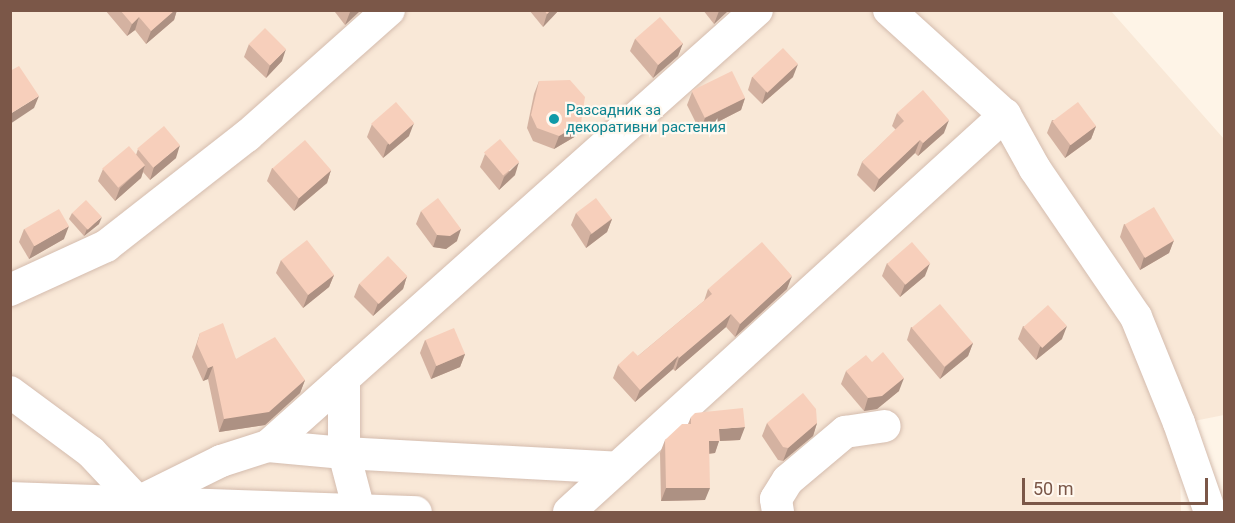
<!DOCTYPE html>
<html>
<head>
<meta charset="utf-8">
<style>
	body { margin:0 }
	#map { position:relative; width:1235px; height:523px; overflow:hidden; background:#fef4e7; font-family:Roboto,sans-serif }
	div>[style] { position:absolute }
	.residential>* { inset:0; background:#f9e8d7 }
	.roads { filter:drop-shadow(0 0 2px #d4bcae) drop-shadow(0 0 2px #d4bcae) }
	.minor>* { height:32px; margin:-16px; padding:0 16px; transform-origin:16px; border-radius:16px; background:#fff }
	.wall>* { inset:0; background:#d4b2a1 }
	.shaded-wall>* { inset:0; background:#ad9183 }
	.building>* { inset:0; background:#f7cfbb; transform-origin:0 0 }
	.dots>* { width:16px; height:16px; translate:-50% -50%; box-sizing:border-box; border:3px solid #fff8ef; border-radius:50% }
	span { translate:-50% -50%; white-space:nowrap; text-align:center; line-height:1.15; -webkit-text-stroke:4.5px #fff8ef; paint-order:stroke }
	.culture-label { font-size:15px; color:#0d838f }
	.left { translate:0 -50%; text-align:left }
	.frame { position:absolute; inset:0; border:12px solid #7b5748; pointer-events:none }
	.scale { position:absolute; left:1022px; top:478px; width:186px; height:27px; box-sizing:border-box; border:3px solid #7b5748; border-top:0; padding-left:8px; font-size:18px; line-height:21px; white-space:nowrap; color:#7b5748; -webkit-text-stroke:4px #fff8ef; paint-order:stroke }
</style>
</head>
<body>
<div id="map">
	<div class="residential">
		<i style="clip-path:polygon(11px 11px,1111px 11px,1224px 139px,1224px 415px,1179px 424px,1181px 512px,416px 512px,11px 498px)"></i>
	</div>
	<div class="roads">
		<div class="minor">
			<i style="left:889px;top:10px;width:156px;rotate:42.2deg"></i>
			<i style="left:1005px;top:115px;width:62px;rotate:60.9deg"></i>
			<i style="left:1035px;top:169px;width:179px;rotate:55.7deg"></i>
			<i style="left:1136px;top:317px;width:114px;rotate:67.9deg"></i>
			<i style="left:1179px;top:423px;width:94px;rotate:70.8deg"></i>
			<i style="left:10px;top:290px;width:106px;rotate:-24.6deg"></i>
			<i style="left:106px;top:246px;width:179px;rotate:-38deg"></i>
			<i style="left:247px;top:136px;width:190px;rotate:-41.6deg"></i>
			<i style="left:344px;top:378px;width:75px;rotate:90deg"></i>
			<i style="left:344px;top:453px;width:59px;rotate:75.3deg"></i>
			<i style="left:10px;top:392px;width:101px;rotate:36.5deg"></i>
			<i style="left:91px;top:452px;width:69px;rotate:46.8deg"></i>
			<i style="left:138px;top:502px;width:93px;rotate:-26.3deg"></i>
			<i style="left:221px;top:461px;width:49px;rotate:-17.7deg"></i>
			<i style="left:268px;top:446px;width:655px;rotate:-41.72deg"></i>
			<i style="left:268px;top:446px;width:76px;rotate:5.3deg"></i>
			<i style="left:344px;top:453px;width:274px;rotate:3.1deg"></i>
			<i style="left:10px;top:498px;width:406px;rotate:2deg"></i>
			<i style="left:569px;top:512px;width:590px;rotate:-42.32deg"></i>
			<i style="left:778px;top:512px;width:13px;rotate:-99deg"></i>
			<i style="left:776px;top:499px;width:22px;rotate:-58deg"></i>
			<i style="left:788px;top:480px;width:75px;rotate:-40.1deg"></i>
			<i style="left:845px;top:432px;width:40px;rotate:-8.5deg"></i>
		</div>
	</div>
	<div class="wall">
		<i style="clip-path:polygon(105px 10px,177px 10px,174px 20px,146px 44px,135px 30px,127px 36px)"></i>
		<i style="clip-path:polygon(335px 10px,361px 10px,345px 25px,335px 12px)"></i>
		<i style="clip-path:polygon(529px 10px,559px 10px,543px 27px)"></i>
		<i style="clip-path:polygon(703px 10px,729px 10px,714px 24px)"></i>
		<i style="clip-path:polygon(635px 39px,683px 43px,678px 56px,653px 78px,630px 51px)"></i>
		<i style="clip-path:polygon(249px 44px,282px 61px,266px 78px,244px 57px)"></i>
		<i style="clip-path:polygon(752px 77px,793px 77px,762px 104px,748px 90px)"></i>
		<i style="clip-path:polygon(539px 81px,576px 136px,554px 149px,533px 141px,527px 128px,534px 94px)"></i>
		<i style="clip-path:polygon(692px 92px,745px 98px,741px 110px,700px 131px,687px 105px)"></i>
		<i style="clip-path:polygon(897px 113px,944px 133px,918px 156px,915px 153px,874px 192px,857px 175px,862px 162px,896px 130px,892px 126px)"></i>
		<i style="clip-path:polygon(1052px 120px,1096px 126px,1091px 139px,1065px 158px,1047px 133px)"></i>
		<i style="clip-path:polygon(372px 124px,409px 136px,383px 158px,367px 137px)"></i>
		<i style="clip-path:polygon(138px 149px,176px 158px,150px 180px,143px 172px,141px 178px,115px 201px,98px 181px,103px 169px,136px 155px)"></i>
		<i style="clip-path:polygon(485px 154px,515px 175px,499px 190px,480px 167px)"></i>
		<i style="clip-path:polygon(272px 168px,331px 170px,327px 183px,294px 211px,267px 181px)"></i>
		<i style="clip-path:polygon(421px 211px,457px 241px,446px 249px,433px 247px,416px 224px)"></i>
		<i style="clip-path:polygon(72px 213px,99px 224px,84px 236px,69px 219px)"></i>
		<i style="clip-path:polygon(576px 213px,612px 219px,607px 232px,586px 248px,571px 225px)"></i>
		<i style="clip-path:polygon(1124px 224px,1174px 240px,1169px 253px,1140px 270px,1120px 237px)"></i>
		<i style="clip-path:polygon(24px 229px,64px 239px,29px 259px,19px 242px)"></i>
		<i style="clip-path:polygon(281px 260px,334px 275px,329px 287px,303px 308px,276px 273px)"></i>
		<i style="clip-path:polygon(887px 263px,925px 276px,900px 297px,882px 276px)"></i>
		<i style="clip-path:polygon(407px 276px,403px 289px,373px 316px,354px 297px,359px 284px)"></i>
		<i style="clip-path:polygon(708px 289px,787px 289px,735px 337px,726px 327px,675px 371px,673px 369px,635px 402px,613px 378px,618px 365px,638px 356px,704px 301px)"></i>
		<i style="clip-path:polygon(1023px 326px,1062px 339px,1036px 360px,1018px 339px)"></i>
		<i style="clip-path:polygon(911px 327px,973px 343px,968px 356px,940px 379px,907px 340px)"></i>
		<i style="clip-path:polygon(200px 333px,236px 359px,305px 380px,300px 393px,265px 425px,219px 432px,208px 379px,203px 381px,192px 357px)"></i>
		<i style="clip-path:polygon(425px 340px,465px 354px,460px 367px,431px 379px,420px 353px)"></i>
		<i style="clip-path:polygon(872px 362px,899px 391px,877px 409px,864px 411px,841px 384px,846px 371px)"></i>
		<i style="clip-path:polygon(691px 417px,740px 440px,719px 441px,715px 453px,709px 454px,705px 500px,661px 501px,660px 453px,665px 440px,688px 424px)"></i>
		<i style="clip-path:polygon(767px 423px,817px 423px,813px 436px,783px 461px,778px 460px,762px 436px)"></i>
	</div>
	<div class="shaded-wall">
		<i style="clip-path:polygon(175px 10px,177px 10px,174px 20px,146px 44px,151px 31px)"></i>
		<i style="clip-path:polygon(352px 10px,361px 10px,345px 25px,350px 12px)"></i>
		<i style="clip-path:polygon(551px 10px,559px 10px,543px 27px,547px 14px)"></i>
		<i style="clip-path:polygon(720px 10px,729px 10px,714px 24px,719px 11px)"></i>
		<i style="clip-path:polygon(139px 17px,135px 30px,127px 36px,132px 24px)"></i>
		<i style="clip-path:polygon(683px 43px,678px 56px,653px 78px,658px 65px)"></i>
		<i style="clip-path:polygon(286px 49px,282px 61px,266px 78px,270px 65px)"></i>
		<i style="clip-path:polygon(798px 64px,793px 77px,762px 104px,766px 91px)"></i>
		<i style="clip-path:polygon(39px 96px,34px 108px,10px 124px,10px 114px)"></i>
		<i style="clip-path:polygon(745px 98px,741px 110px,700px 131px,705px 118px)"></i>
		<i style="clip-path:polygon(949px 120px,944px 133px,918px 156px,923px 143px)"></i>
		<i style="clip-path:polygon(414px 123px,409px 136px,383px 158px,387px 145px)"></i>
		<i style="clip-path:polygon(581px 123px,576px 136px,554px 149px,559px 136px)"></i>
		<i style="clip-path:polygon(1096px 126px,1091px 139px,1065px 158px,1070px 145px)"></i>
		<i style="clip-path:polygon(920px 140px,915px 153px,874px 192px,879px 179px)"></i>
		<i style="clip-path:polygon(180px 145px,176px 158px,150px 180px,154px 167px)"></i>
		<i style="clip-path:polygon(519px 162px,515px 175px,499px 190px,504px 177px)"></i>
		<i style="clip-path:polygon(145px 165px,141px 178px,115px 201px,120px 188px)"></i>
		<i style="clip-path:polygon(331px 170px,327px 183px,294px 211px,299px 198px)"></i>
		<i style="clip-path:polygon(102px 217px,99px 224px,84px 236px,87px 229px)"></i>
		<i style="clip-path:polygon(612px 219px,607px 232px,586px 248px,590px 235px)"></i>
		<i style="clip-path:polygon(69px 226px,64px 239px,29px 259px,34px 246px)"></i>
		<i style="clip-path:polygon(461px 229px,457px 241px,446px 249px,433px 247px,437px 235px)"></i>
		<i style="clip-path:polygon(1174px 240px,1169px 253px,1140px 270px,1144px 257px)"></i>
		<i style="clip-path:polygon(930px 263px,925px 276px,900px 297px,905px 284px)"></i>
		<i style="clip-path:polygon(334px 275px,329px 287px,303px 308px,308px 295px)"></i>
		<i style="clip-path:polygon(407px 276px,403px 289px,373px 316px,378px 303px)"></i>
		<i style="clip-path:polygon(792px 276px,787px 289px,735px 337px,740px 324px)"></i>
		<i style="clip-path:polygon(731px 314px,726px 327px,675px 371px,679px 358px)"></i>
		<i style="clip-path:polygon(1067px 326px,1062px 339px,1036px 360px,1040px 347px)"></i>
		<i style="clip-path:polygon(973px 343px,968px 356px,940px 379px,945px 367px)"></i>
		<i style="clip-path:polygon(465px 354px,460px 367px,431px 379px,436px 366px)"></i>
		<i style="clip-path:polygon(678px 356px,673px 369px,635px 402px,640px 390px)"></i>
		<i style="clip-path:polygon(213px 366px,208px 379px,203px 381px,208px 368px)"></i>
		<i style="clip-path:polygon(904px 378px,899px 391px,877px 409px,864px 411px,868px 398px)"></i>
		<i style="clip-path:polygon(305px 380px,300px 393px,265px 425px,219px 432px,224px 419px)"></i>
		<i style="clip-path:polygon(817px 423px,813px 436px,783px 461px,788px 448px)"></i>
		<i style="clip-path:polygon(745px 427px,740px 440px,719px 441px,715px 453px,704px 454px,709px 441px,719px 429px)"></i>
		<i style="clip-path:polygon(666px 488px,710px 488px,705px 500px,661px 501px)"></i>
	</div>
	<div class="building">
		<i style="clip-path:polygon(120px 10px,175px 10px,151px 31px,139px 17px,132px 24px)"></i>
		<i style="clip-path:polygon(544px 10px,551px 10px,547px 14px)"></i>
		<i style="left:660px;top:17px;width:35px;height:33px;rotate:49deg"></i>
		<i style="left:265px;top:28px;width:30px;height:23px;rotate:45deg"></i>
		<i style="left:783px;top:48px;width:22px;height:42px;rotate:47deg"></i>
		<i style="clip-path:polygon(19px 66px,39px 96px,10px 114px,10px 71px)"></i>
		<i style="left:732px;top:71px;width:30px;height:45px;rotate:64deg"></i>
		<i style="clip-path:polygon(570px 80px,585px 97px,581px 123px,559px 136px,537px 128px,531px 115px,539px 81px)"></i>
		<i style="clip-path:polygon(923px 90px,949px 120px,923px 143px,920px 140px,879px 179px,862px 162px,904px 121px,897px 113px)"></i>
		<i style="left:396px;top:102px;width:28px;height:33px;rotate:49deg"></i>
		<i style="left:1078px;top:102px;width:30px;height:32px;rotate:53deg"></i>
		<i style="left:164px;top:126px;width:25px;height:35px;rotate:50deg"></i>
		<i style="left:500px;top:139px;width:30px;height:21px;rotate:50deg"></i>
		<i style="left:305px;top:140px;width:40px;height:43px;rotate:49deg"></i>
		<i style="left:129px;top:146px;width:25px;height:35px;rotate:50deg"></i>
		<i style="clip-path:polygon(438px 198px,461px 229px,450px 236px,437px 235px,421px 211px)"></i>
		<i style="left:596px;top:198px;width:26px;height:25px;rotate:53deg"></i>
		<i style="left:86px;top:200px;width:23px;height:19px;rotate:47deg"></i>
		<i style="left:1154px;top:207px;width:39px;height:34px;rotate:59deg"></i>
		<i style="left:59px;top:209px;width:20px;height:40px;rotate:60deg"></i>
		<i style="left:307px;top:240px;width:44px;height:33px;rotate:52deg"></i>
		<i style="clip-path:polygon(762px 242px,792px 276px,740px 324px,731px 314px,679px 358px,678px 356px,640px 390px,618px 365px,633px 351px,638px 356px,712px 294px,708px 289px)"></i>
		<i style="left:912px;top:242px;width:28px;height:33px;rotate:49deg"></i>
		<i style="left:388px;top:256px;width:28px;height:40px;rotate:46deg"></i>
		<i style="left:940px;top:304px;width:51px;height:37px;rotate:50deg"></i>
		<i style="left:1048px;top:305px;width:28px;height:33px;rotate:48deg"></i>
		<i style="clip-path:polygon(223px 323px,236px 359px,275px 337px,305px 380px,269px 412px,224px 419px,213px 366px,208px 368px,197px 344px,200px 333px)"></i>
		<i style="left:454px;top:328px;width:28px;height:31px;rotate:67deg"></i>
		<i style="clip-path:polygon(883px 352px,904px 378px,882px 396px,868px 398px,846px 371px,866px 355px,872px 362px)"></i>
		<i style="clip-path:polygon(803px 393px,816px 409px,817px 423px,788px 448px,783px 447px,767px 423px)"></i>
		<i style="clip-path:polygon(743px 408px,745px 427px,719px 429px,720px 441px,709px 441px,710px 488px,666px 488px,665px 440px,682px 424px,691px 424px,691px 417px,695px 413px)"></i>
	</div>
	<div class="dots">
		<i style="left:554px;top:119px;background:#0f9aa8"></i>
	</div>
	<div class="culture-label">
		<span class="left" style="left:566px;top:119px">Разсадник за<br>декоративни растения</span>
	</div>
	<div class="frame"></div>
	<div class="scale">50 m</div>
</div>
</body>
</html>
